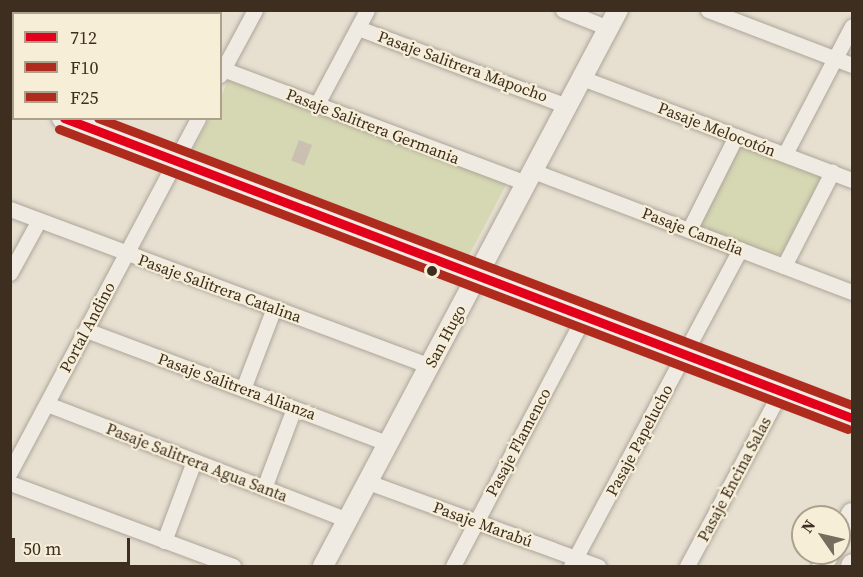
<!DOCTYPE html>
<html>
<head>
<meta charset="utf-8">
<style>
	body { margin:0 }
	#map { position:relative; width:863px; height:577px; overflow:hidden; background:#e7e0d1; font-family:"Source Serif 4",serif }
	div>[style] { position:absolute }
	.green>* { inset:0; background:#d6d7b3 }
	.building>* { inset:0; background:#cbbfb2; transform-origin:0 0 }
	.roads { filter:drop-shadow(0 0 2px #ada599) drop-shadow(0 0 2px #ada599) }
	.minor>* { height:15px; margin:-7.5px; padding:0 7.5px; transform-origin:7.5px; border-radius:7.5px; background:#efebe3 }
	.tertiary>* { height:20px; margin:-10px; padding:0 10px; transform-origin:10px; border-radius:10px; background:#efebe3 }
	.secondary>* { height:22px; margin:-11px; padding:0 11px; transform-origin:11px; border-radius:11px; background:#efebe3 }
	.bus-1>* { height:9px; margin:-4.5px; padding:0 4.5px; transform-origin:4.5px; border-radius:4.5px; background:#e2001a }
	.bus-2>* { height:9px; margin:-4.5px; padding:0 4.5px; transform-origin:4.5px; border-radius:4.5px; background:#af2b1e }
	.bus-3>* { height:9px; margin:-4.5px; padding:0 4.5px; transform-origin:4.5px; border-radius:4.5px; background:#af2b1e }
	.dots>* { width:16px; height:16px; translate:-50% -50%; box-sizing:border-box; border:3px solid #f7eed8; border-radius:50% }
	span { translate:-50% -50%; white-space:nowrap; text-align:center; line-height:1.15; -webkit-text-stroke:4.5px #f7eed8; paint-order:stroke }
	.street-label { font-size:16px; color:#3d2e20 }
	.frame { position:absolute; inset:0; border:12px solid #3d2e20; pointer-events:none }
	.legend { position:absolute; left:12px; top:12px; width:210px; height:108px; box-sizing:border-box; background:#f7eed8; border:2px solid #ada18e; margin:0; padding:8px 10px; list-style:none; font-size:18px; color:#3d2e20 }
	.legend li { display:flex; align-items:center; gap:12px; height:30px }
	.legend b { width:30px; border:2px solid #ada18e }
	.north { position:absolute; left:791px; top:505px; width:60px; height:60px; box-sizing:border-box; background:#f7eed8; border:2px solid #ada18e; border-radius:50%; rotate:304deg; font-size:16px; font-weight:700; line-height:24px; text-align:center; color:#3d2e20 }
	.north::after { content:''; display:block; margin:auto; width:21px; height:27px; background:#786c5e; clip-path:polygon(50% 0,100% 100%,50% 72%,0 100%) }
	.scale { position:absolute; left:12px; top:538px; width:118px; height:27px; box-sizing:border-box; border:3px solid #3d2e20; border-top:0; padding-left:8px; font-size:18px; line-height:21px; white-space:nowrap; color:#3d2e20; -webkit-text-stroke:4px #f7eed8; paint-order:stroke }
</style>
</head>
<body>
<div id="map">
	<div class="green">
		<i style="clip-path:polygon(229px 79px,508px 181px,467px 259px,191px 153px,209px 119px,220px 118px,221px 96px)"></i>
		<i style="clip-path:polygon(744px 144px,819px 173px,823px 179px,783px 253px,776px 256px,697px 226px,736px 148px)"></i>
	</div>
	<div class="building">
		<i style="left:299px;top:140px;width:14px;height:22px;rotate:21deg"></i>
	</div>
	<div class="roads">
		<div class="minor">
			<i style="left:68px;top:10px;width:9px;rotate:27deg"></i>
			<i style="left:563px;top:10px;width:48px;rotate:21.8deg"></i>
			<i style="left:708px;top:10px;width:154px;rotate:20.9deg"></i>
			<i style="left:358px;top:28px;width:223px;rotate:20.5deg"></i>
			<i style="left:220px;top:68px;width:327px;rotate:20.6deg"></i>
			<i style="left:220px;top:75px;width:74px;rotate:-61.7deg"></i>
			<i style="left:582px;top:78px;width:289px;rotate:20.7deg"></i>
			<i style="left:317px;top:104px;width:106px;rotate:-62deg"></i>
			<i style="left:785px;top:154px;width:144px;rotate:-62.4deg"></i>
			<i style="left:533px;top:171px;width:341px;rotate:20.8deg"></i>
			<i style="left:10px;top:209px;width:448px;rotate:20.5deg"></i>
			<i style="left:689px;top:230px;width:105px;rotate:-63.4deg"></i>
			<i style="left:784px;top:266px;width:106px;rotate:-62.9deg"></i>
			<i style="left:10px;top:273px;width:60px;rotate:-61.3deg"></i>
			<i style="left:86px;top:330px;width:324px;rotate:20.6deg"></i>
			<i style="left:243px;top:389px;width:87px;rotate:-69.1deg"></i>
			<i style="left:47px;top:404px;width:323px;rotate:21.1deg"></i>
			<i style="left:10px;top:472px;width:401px;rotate:-62deg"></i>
			<i style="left:368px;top:482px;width:245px;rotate:20.1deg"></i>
			<i style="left:10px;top:483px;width:238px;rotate:20.4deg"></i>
			<i style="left:264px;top:488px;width:85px;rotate:-69.4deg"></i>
			<i style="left:164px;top:541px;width:85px;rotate:-69.4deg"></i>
			<i style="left:453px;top:566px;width:281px;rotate:-62.3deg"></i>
			<i style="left:571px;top:566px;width:359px;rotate:-61.9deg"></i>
			<i style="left:687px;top:566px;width:199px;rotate:-61.8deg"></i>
		</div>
		<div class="tertiary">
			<i style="left:839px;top:537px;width:27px;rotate:-62deg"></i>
			<i style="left:323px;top:566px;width:629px;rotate:-62.05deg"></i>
			<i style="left:822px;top:566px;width:15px;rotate:-58deg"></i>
			<i style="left:851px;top:566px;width:2px;rotate:-63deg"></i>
		</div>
		<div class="secondary">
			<i style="left:10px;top:98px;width:4px;rotate:14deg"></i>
			<i style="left:63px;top:118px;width:844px;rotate:20.82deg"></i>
		</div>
	</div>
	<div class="bus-1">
		<i style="left:64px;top:118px;width:843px;rotate:20.84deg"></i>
	</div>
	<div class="bus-2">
		<i style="left:59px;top:129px;width:844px;rotate:20.82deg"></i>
	</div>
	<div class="bus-3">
		<i style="left:98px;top:118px;width:807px;rotate:20.84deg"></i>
	</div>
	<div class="dots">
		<i style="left:432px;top:271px;background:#3d2e20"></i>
	</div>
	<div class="street-label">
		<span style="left:463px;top:66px;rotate:20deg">Pasaje Salitrera Mapocho</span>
		<span style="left:373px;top:126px;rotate:21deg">Pasaje Salitrera Germania</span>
		<span style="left:717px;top:129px;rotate:21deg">Pasaje Melocotón</span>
		<span style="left:693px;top:231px;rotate:21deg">Pasaje Camelia</span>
		<span style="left:220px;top:288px;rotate:20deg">Pasaje Salitrera Catalina</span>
		<span style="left:87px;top:327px;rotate:-62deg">Portal Andino</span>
		<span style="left:445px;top:336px;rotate:-62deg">San Hugo</span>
		<span style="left:237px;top:386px;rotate:20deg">Pasaje Salitrera Alianza</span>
		<span style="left:639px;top:440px;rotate:-62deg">Pasaje Papelucho</span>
		<span style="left:518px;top:442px;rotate:-62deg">Pasaje Flamenco</span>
		<span style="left:197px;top:462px;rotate:21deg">Pasaje Salitrera Agua Santa</span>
		<span style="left:734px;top:479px;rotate:-62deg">Pasaje Encina Salas</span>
		<span style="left:483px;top:524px;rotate:20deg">Pasaje Marabú</span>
	</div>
	<div class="frame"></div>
	<ul class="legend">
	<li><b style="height:8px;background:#e2001a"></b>712</li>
	<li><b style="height:8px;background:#af2b1e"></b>F10</li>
	<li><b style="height:8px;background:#af2b1e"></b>F25</li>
	</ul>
	<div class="north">N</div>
	<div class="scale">50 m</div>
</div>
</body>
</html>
